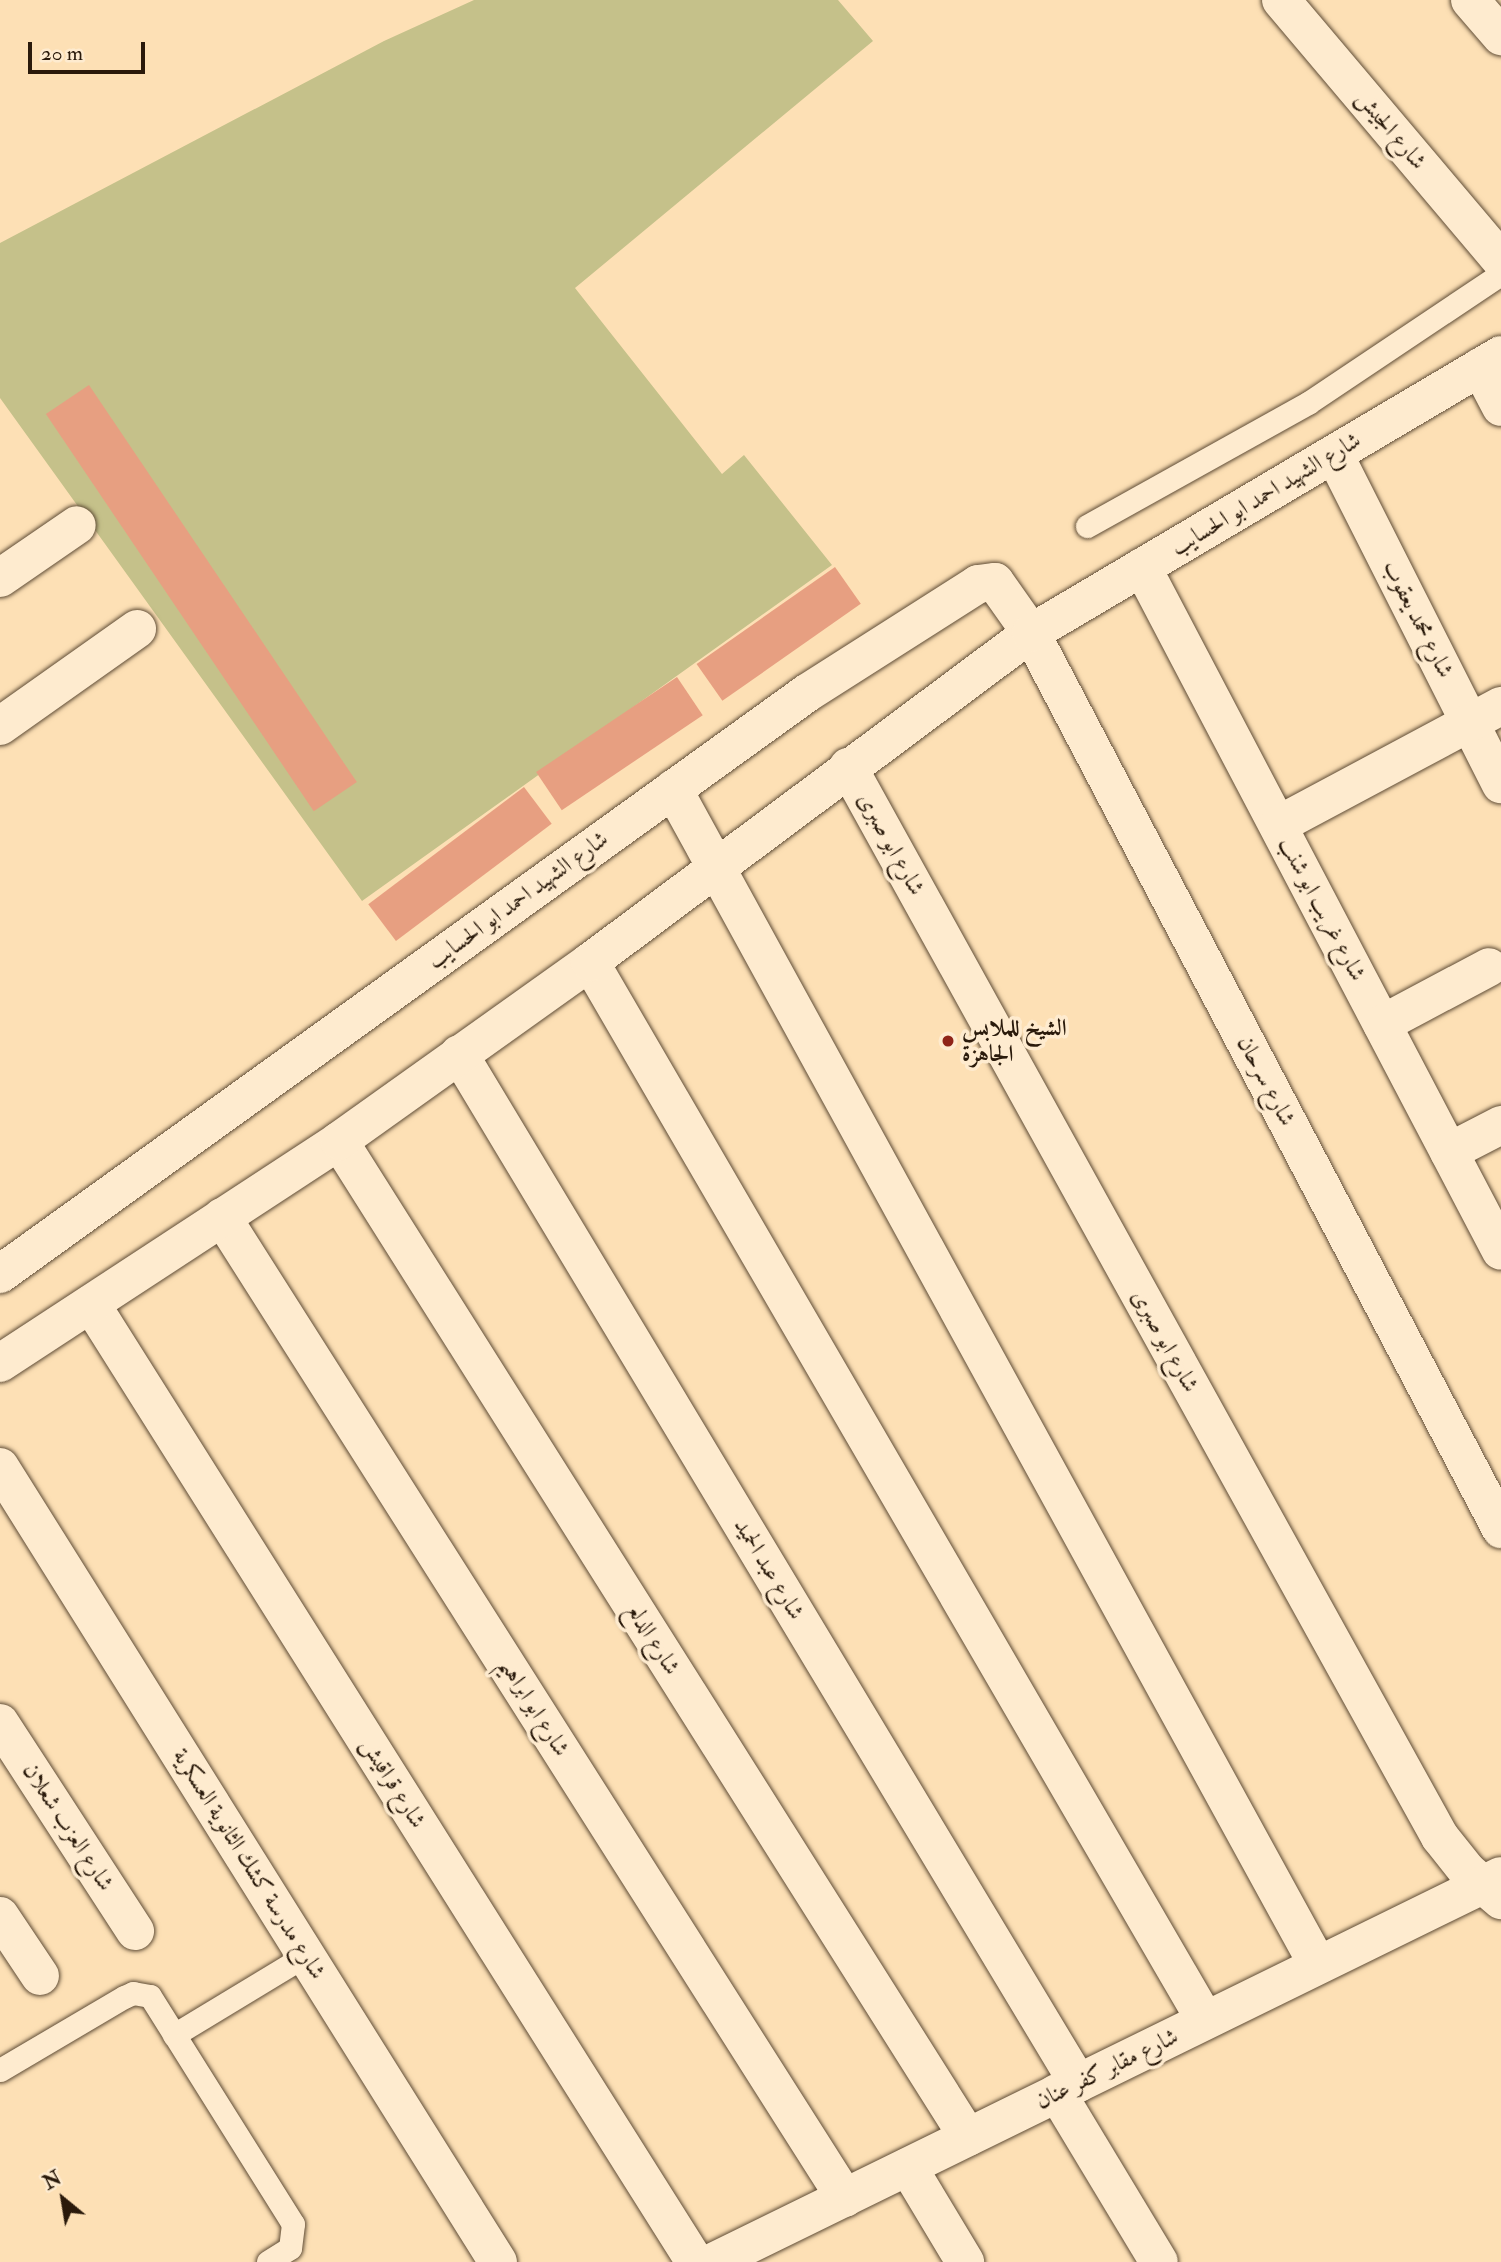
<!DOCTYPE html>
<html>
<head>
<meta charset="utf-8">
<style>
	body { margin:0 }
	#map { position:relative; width:1501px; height:2262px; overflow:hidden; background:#fde0b5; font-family:"IM FELL Double Pica",Amiri,serif }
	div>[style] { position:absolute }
	.green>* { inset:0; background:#c5c18a }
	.building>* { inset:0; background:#e79f81; transform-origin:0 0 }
	.roads { filter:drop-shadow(0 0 2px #5f4c36) drop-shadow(0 0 2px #5f4c36) }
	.service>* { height:23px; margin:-11.5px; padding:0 11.5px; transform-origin:11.5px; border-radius:11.5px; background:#feebcf }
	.minor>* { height:38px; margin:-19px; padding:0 19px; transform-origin:19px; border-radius:19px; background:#feebcf }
	.secondary>* { height:38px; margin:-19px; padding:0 19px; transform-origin:19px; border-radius:19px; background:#feebcf }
	.dots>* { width:19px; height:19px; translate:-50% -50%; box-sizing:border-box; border:4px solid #feebcf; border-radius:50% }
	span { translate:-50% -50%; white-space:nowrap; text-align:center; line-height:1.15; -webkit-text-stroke:7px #feebcf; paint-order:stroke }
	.street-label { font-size:23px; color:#2a1a0b }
	.poi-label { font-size:23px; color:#2a1a0b; font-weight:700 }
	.left { translate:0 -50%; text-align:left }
	.north { position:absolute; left:28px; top:2164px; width:70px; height:70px; -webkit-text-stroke:5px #feebcf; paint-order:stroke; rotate:330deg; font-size:19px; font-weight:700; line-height:28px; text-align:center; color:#2a1a0b }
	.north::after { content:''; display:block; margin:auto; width:24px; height:32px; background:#2a1a0b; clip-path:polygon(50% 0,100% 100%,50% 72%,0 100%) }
	.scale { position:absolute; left:28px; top:42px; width:117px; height:32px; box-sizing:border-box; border:4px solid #2a1a0b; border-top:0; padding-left:9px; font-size:21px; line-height:24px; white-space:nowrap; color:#2a1a0b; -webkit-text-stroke:5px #feebcf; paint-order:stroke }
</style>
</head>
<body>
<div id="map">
	<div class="green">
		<i style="clip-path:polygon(474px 0,838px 0,873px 41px,575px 288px,722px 474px,744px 455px,832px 565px,362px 901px,0 398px,0 243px,384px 41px)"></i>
	</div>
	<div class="building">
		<i style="left:89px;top:385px;width:479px;height:52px;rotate:56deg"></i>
		<i style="left:835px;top:567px;width:45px;height:169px;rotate:55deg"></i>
		<i style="left:677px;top:677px;width:46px;height:170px;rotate:56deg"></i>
		<i style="left:524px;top:787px;width:46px;height:195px;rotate:53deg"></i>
	</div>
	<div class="roads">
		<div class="service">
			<i style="left:1087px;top:526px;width:253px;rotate:-29.1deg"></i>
			<i style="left:1308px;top:403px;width:232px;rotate:-33.8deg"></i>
			<i style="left:174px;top:2035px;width:154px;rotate:-31.2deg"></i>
			<i style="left:0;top:2070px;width:144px;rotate:-30.5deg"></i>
			<i style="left:124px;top:1997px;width:10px;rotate:-24deg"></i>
			<i style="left:133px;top:1993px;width:17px;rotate:10deg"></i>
			<i style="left:150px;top:1996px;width:269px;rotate:57.9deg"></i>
			<i style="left:293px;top:2224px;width:24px;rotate:97deg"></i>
			<i style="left:290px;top:2248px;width:26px;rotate:148deg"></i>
		</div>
		<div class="minor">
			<i style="left:1480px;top:367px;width:45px;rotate:62.3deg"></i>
			<i style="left:1334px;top:454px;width:370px;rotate:63.2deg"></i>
			<i style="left:1142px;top:567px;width:772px;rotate:62.31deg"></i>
			<i style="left:0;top:578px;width:93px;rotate:-34.5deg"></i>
			<i style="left:0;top:726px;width:168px;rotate:-35.3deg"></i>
			<i style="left:848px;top:767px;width:1223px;rotate:61.05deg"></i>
			<i style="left:1440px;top:1837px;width:43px;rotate:51.5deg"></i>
			<i style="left:1467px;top:1871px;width:45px;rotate:40.5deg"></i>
			<i style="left:673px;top:789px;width:1341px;rotate:61.26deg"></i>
			<i style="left:1278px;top:825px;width:253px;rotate:-28.1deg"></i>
			<i style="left:590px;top:962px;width:1224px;rotate:59.83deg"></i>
			<i style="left:1382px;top:1024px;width:121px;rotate:-28deg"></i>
			<i style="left:459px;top:1054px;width:1201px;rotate:58.97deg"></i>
			<i style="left:339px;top:1141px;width:1178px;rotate:57.73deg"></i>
			<i style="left:1449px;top:1152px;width:59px;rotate:-27.4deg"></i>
			<i style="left:222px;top:1217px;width:1162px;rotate:57.58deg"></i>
			<i style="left:0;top:1274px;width:994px;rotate:-35.75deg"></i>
			<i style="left:807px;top:693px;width:203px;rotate:-32.5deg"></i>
			<i style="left:978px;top:584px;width:17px;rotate:-7deg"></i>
			<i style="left:995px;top:582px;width:62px;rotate:54.8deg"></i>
			<i style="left:1031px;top:633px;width:1012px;rotate:62.32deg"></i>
			<i style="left:91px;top:1304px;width:1133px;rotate:57.77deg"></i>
			<i style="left:0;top:1363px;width:405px;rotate:-33.2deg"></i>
			<i style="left:339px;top:1141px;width:308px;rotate:-35.5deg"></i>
			<i style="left:590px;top:962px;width:550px;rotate:-36.72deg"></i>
			<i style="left:1031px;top:633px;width:546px;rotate:-30.6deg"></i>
			<i style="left:0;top:1467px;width:938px;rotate:57.94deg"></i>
			<i style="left:0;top:1723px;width:248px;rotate:57deg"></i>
			<i style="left:0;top:1916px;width:72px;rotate:56.3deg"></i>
			<i style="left:1057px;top:2093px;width:197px;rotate:58.9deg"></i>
			<i style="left:908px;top:2167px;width:111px;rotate:59deg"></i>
			<i style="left:713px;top:2262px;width:877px;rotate:-26.1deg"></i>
		</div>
		<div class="secondary">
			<i style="left:1281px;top:0;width:341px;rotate:49.8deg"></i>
			<i style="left:1470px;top:0;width:48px;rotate:49.3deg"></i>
		</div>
	</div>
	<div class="dots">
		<i style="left:948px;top:1041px;background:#8f2418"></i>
	</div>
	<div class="street-label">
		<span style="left:1391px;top:130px;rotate:50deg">شارع الجيش</span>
		<span style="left:1266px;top:494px;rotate:-31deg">شارع الشهيد احمد ابو الحسايب</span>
		<span style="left:1418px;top:619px;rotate:63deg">شارع محمد يعقوب</span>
		<span style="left:891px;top:844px;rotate:61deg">شارع ابو صبرى</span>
		<span style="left:518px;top:900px;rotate:-36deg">شارع الشهيد احمد ابو الحسايب</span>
		<span style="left:1322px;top:909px;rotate:62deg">شارع غريب ابو شنب</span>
		<span style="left:1266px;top:1081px;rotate:62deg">شارع سرحان</span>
		<span style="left:1165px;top:1341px;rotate:61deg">شارع ابو صبرى</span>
		<span style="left:769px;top:1569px;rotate:59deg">شارع عبد الحميد</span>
		<span style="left:653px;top:1639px;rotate:58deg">شارع الدلع</span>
		<span style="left:534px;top:1707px;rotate:58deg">شارع ابو ابراهيم</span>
		<span style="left:393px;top:1783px;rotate:58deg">شارع قراقيش</span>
		<span style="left:68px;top:1827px;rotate:57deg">شارع العزب شعلان</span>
		<span style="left:249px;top:1864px;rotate:58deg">شارع مدرسة كشك الثانوية العسكرية</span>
		<span style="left:1107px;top:2069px;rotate:-26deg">شارع مقابر كفر عنان</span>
	</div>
	<div class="poi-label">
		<span class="left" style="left:962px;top:1041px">الشيخ للملابس<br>الجاهزة</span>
	</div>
	<div class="north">N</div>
	<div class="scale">20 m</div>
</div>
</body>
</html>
